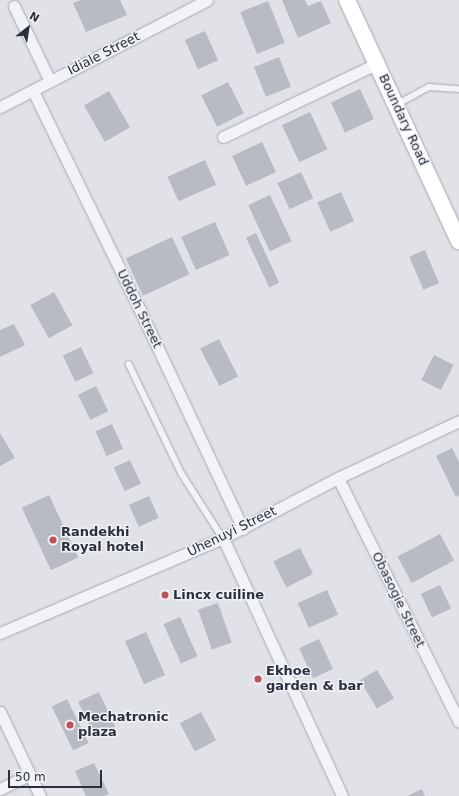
<!DOCTYPE html>
<html>
<head>
<meta charset="utf-8">
<style>
	body { margin:0 }
	#map { position:relative; width:459px; height:796px; overflow:hidden; background:#e0e2e8; font-family:"DejaVu Sans",sans-serif }
	div>[style] { position:absolute }
	.building>* { inset:0; background:#b8bbc4; transform-origin:0 0 }
	.roads { filter:drop-shadow(0 0 1px #a6a9b1) drop-shadow(0 0 1px #a6a9b1) }
	.lane>* { height:5.5px; margin:-2.75px; padding:0 2.75px; transform-origin:2.75px; border-radius:2.75px; background:#f2f3f6 }
	.street>* { height:11px; margin:-5.5px; padding:0 5.5px; transform-origin:5.5px; border-radius:5.5px; background:#f2f3f6 }
	.secondary>* { height:16px; margin:-8px; padding:0 8px; transform-origin:8px; border-radius:8px; background:#fff }
	.dots>* { width:11px; height:11px; translate:-50% -50%; box-sizing:border-box; border:2px solid #eff1f5; border-radius:50% }
	span { translate:-50% -50%; white-space:nowrap; text-align:center; line-height:1.15; -webkit-text-stroke:3px #eff1f5; paint-order:stroke }
	.street-label { font-size:13px; color:#2a303d }
	.poi-label { font-size:13px; color:#2a303d; font-weight:700 }
	.left { translate:0 -50%; text-align:left }
	.north { position:absolute; left:8px; top:8px; width:40px; height:40px; -webkit-text-stroke:3px #eff1f5; paint-order:stroke; rotate:30deg; font-size:11px; font-weight:700; line-height:16px; text-align:center; color:#2a303d }
	.north::after { content:''; display:block; margin:auto; width:14px; height:18px; background:#2a303d; clip-path:polygon(50% 0,100% 100%,50% 72%,0 100%) }
	.scale { position:absolute; left:8px; top:770px; width:94px; height:18px; box-sizing:border-box; border:2px solid #2a303d; border-top:0; padding-left:5px; font-size:12px; line-height:14px; white-space:nowrap; color:#2a303d; -webkit-text-stroke:3px #eff1f5; paint-order:stroke }
</style>
</head>
<body>
<div id="map">
	<div class="building">
		<i style="clip-path:polygon(81px 0,120px 0,127px 15px,86px 32px,73px 3px)"></i>
		<i style="clip-path:polygon(282px 0,305px 0,308px 6px,321px 1px,331px 23px,298px 38px)"></i>
		<i style="left:268px;top:1px;width:45px;height:30px;rotate:68deg"></i>
		<i style="left:205px;top:31px;width:32px;height:22px;rotate:66deg"></i>
		<i style="left:279px;top:57px;width:32px;height:27px;rotate:68deg"></i>
		<i style="left:228px;top:82px;width:35px;height:30px;rotate:63deg"></i>
		<i style="left:360px;top:89px;width:33px;height:32px;rotate:65deg"></i>
		<i style="left:109px;top:91px;width:42px;height:29px;rotate:60deg"></i>
		<i style="left:310px;top:112px;width:41px;height:31px;rotate:65deg"></i>
		<i style="left:262px;top:142px;width:33px;height:33px;rotate:65deg"></i>
		<i style="left:205px;top:160px;width:27px;height:41px;rotate:66deg"></i>
		<i style="left:301px;top:172px;width:29px;height:26px;rotate:65deg"></i>
		<i style="left:341px;top:192px;width:32px;height:26px;rotate:66deg"></i>
		<i style="left:270px;top:195px;width:51px;height:24px;rotate:65deg"></i>
		<i style="left:215px;top:222px;width:36px;height:37px;rotate:66deg"></i>
		<i style="left:256px;top:233px;width:55px;height:11px;rotate:65deg"></i>
		<i style="left:172px;top:237px;width:41px;height:51px;rotate:65deg"></i>
		<i style="left:425px;top:250px;width:36px;height:17px;rotate:67deg"></i>
		<i style="left:54px;top:292px;width:38px;height:27px;rotate:61deg"></i>
		<i style="clip-path:polygon(14px 324px,25px 345px,0 357px,0 330px)"></i>
		<i style="left:219px;top:339px;width:42px;height:21px;rotate:63deg"></i>
		<i style="left:81px;top:347px;width:29px;height:20px;rotate:65deg"></i>
		<i style="left:434px;top:355px;width:22px;height:28px;rotate:27deg"></i>
		<i style="left:96px;top:386px;width:28px;height:20px;rotate:64deg"></i>
		<i style="left:112px;top:424px;width:27px;height:18px;rotate:66deg"></i>
		<i style="clip-path:polygon(0 433px,15px 458px,0 466px)"></i>
		<i style="clip-path:polygon(452px 448px,459px 462px,459px 495px,456px 497px,436px 456px)"></i>
		<i style="left:130px;top:460px;width:26px;height:18px;rotate:65deg"></i>
		<i style="left:49px;top:495px;width:69px;height:30px;rotate:65deg"></i>
		<i style="left:149px;top:496px;width:24px;height:22px;rotate:66deg"></i>
		<i style="left:440px;top:534px;width:30px;height:48px;rotate:62deg"></i>
		<i style="left:300px;top:548px;width:29px;height:30px;rotate:63deg"></i>
		<i style="left:440px;top:585px;width:26px;height:21px;rotate:65deg"></i>
		<i style="left:327px;top:590px;width:27px;height:32px;rotate:66deg"></i>
		<i style="left:218px;top:603px;width:42px;height:21px;rotate:71deg"></i>
		<i style="left:180px;top:617px;width:43px;height:18px;rotate:66deg"></i>
		<i style="left:146px;top:632px;width:47px;height:23px;rotate:66deg"></i>
		<i style="left:319px;top:639px;width:33px;height:22px;rotate:65deg"></i>
		<i style="left:377px;top:670px;width:33px;height:20px;rotate:59deg"></i>
		<i style="left:99px;top:692px;width:38px;height:23px;rotate:65deg"></i>
		<i style="left:67px;top:699px;width:49px;height:17px;rotate:64deg"></i>
		<i style="left:201px;top:712px;width:32px;height:24px;rotate:62deg"></i>
		<i style="clip-path:polygon(94px 763px,109px 794px,104px 796px,86px 796px,75px 771px)"></i>
		<i style="clip-path:polygon(422px 789px,425px 796px,407px 796px)"></i>
	</div>
	<div class="roads">
		<div class="lane">
			<i style="left:398px;top:104px;width:35px;rotate:-29deg"></i>
			<i style="left:429px;top:87px;width:30px;rotate:4deg"></i>
			<i style="left:129px;top:364px;width:122px;rotate:64.3deg"></i>
			<i style="left:182px;top:474px;width:76px;rotate:57.4deg"></i>
		</div>
		<div class="street">
			<i style="left:14px;top:6px;width:83px;rotate:64.4deg"></i>
			<i style="left:33px;top:91px;width:242px;rotate:64deg"></i>
			<i style="left:139px;top:308px;width:244px;rotate:64.8deg"></i>
			<i style="left:0;top:107px;width:233px;rotate:-27.3deg"></i>
			<i style="left:223px;top:137px;width:170px;rotate:-25.5deg"></i>
			<i style="left:338px;top:478px;width:272px;rotate:63.6deg"></i>
			<i style="left:223px;top:538px;width:284px;rotate:65.2deg"></i>
			<i style="left:0;top:633px;width:242px;rotate:-23.1deg"></i>
			<i style="left:223px;top:538px;width:130px;rotate:-27.6deg"></i>
			<i style="left:338px;top:478px;width:134px;rotate:-25.2deg"></i>
			<i style="left:0;top:712px;width:93px;rotate:64.5deg"></i>
			<i style="left:0;top:789px;width:32px;rotate:-26deg"></i>
		</div>
		<div class="secondary">
			<i style="left:347px;top:0;width:266px;rotate:65.1deg"></i>
		</div>
	</div>
	<div class="dots">
		<i style="left:53px;top:540px;background:#c15058"></i>
		<i style="left:165px;top:595px;background:#c15058"></i>
		<i style="left:258px;top:679px;background:#c15058"></i>
		<i style="left:70px;top:725px;background:#c15058"></i>
	</div>
	<div class="street-label">
		<span style="left:104px;top:54px;rotate:-27deg">Idiale Street</span>
		<span style="left:403px;top:120px;rotate:65deg">Boundary Road</span>
		<span style="left:139px;top:309px;rotate:64deg">Uddoh Street</span>
		<span style="left:232px;top:532px;rotate:-26deg">Uhenuyi Street</span>
		<span style="left:398px;top:600px;rotate:64deg">Obasogie Street</span>
	</div>
	<div class="poi-label">
		<span class="left" style="left:61px;top:540px">Randekhi<br>Royal hotel</span>
		<span class="left" style="left:173px;top:595px">Lincx cuiline</span>
		<span class="left" style="left:266px;top:679px">Ekhoe<br>garden &amp; bar</span>
		<span class="left" style="left:78px;top:725px">Mechatronic<br>plaza</span>
	</div>
	<div class="north">N</div>
	<div class="scale">50 m</div>
</div>
</body>
</html>
